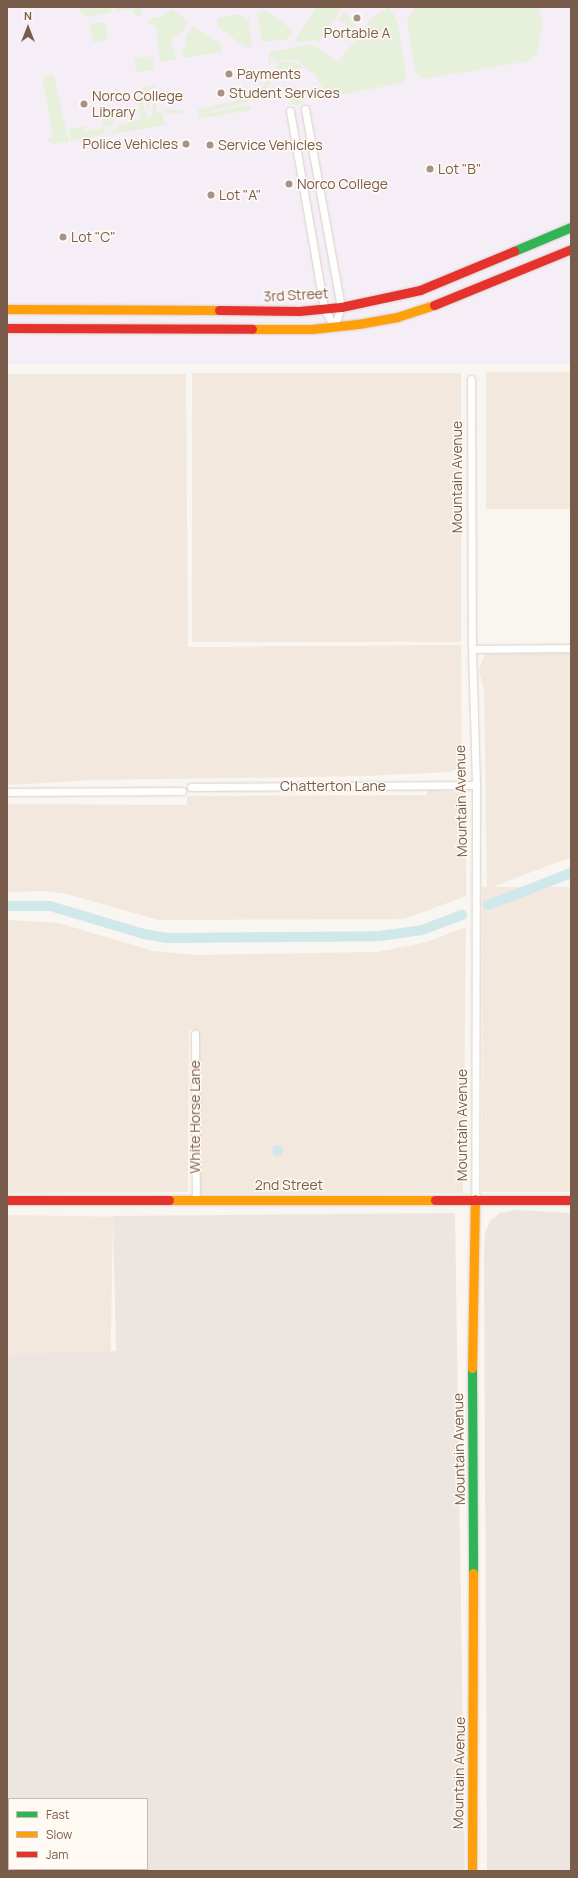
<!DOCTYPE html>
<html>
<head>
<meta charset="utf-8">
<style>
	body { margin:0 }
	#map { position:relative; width:578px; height:1878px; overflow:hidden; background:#f9f5f0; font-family:Manrope,sans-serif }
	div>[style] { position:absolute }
	.residential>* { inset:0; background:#f2e8de; transform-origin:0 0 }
	.industrial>* { inset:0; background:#ede5e0 }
	.education>* { inset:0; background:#f6eef6; transform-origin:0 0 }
	.green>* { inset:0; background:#e7f0db; transform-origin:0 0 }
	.round { border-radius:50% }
	.water>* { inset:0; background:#d0e8ea }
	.canal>* { height:10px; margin:-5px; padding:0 5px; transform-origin:5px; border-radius:5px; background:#d0e8ea }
	.roads { filter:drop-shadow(0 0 1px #d7d1cb) drop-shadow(0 0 1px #d7d1cb) }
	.street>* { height:7px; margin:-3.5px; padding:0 3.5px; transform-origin:3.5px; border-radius:3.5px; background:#fefefd }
	.fast>* { height:9px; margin:-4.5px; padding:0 4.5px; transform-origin:4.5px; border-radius:4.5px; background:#30b455 }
	.slow>* { height:9px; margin:-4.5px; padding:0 4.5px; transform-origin:4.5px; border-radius:4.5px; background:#ff9f0a }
	.jam>* { height:9px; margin:-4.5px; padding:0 4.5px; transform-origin:4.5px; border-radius:4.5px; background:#e5322d }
	.dots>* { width:11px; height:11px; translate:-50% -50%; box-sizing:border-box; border:2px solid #fffaf3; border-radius:50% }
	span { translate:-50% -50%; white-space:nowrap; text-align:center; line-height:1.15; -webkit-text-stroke:3px #fffaf3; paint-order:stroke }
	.poi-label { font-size:14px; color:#7a5c4d }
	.left { translate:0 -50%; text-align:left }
	.right { translate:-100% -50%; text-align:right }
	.street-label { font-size:14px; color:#7a5c4d }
	.frame { position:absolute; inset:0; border:8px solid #7a5c4d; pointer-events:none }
	.legend { position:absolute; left:8px; top:1798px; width:140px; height:72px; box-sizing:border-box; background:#fffaf3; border:1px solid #cabbb1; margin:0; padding:5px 7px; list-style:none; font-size:12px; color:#7a5c4d }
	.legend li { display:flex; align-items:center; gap:8px; height:20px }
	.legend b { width:20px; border:1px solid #cabbb1 }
	.north { position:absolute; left:8px; top:8px; width:40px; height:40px; -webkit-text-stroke:3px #fffaf3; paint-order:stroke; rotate:0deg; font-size:11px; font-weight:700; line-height:16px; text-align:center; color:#7a5c4d }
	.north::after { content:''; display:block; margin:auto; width:14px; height:18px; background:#7a5c4d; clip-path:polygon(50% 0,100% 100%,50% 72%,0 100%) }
</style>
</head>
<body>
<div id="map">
	<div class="residential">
		<i style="left:571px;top:372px;width:137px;height:85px;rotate:90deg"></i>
		<i style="left:461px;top:373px;width:269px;height:269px;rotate:90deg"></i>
		<i style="clip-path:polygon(7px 374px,186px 374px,188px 647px,461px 645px,462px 768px,449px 772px,365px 776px,93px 780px,7px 785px)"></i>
		<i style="clip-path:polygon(571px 653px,571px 857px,487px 889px,484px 691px,479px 671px,482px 660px,486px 654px)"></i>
		<i style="clip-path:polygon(427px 790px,465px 792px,466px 795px,466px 896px,404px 919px,159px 920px,67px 894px,48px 891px,7px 892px,7px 804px,187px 805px,187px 796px,427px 795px)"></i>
		<i style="left:571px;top:887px;width:305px;height:89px;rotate:90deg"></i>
		<i style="clip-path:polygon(7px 920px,59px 923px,153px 951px,197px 955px,378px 952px,427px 942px,466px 927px,463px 1193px,202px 1194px,199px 1187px,199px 1030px,189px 1030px,188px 1192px,7px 1193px)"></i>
		<i style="left:7px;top:1215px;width:106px;height:140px;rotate:1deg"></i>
	</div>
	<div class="industrial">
		<i style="clip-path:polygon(516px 1210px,571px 1213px,571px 1871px,487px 1871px,484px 1254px,485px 1233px,490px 1221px,500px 1213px)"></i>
		<i style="clip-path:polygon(evenodd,455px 1213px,465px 1871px,7px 1871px,7px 1355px,116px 1351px,113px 1216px,455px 1213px,9px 1799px,147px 1799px,147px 1869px,9px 1869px,9px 1799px)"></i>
	</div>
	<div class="education">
		<i style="left:7px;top:7px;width:564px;height:357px"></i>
	</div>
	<div class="green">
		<i style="clip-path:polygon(82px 7px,111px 7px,112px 10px,110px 13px,88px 17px,79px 11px)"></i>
		<i style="clip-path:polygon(115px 7px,141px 7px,143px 11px,138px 18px,132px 9px,118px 11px)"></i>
		<i style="clip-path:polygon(317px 7px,340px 7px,340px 11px,318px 43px,314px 40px,294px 42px)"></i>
		<i style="clip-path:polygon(389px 7px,397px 20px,406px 75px,402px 83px,328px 97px,315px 75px,299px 62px,289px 59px,275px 62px,272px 59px,270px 64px,268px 63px,270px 52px,312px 44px,338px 62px,374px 16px)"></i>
		<i style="clip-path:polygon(415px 7px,538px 7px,543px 23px,537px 55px,529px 61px,424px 79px,415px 71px,407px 21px)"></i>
		<i style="clip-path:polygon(172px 9px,187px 20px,188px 24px,180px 35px,174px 37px,171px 41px,177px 59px,160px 62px,156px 26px,147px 24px,152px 17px,161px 17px)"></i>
		<i style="clip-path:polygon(265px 10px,294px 31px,288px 39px,262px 42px,257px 12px)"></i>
		<i style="left:343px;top:12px;width:18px;height:9px;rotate:34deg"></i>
		<i style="clip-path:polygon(240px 14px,249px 20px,252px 46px,246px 47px,217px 27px,218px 18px)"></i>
		<i style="left:105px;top:22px;width:18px;height:15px;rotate:81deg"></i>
		<i style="clip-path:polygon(193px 26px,221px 44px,222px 52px,184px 58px,181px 50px,186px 46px,185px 38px)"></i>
		<i style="left:153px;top:56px;width:14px;height:19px;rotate:82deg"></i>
		<i style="clip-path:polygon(288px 61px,296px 63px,303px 68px,279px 70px,275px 67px,278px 63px)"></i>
		<i style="clip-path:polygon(54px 75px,69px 142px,54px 144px,46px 139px,53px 137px,42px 77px)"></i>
		<i style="clip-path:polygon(269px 77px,272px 80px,258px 101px,252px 101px)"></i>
		<i style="clip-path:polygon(155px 85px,156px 88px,149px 89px,149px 113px,142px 87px)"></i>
		<i class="round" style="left:289px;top:89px;width:16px;height:16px"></i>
		<i style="clip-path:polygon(152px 92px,157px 112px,163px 112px,165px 125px,108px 135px,119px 125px,141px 119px,137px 96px,141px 95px,147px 118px,153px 116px)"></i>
		<i style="left:246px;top:98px;width:4px;height:50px;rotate:76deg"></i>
		<i style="clip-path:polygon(250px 105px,251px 110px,197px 119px,197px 115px)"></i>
		<i style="left:182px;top:110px;width:4px;height:17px;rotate:90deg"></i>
		<i style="clip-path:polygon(114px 117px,114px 121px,111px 126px,105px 127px,103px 135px,71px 141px,69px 129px,85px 126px,86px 131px,103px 128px,102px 119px)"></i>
	</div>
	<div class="water">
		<i class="round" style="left:271.5px;top:1144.5px;width:11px;height:11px"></i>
	</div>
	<div class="canal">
		<i style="left:488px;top:905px;width:89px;rotate:-21.1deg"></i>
		<i style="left:7px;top:906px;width:43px"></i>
		<i style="left:50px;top:906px;width:98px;rotate:16.6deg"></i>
		<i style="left:144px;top:934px;width:23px;rotate:10deg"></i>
		<i style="left:167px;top:938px;width:213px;rotate:-0.5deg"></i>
		<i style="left:380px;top:936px;width:42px;rotate:-8.1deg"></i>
		<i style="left:422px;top:930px;width:43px;rotate:-20.6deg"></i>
	</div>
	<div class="roads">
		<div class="street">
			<i style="left:305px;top:109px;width:201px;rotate:79.7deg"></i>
			<i style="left:341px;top:307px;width:21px;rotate:109deg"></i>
			<i style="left:290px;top:111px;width:200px;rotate:80.2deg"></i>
			<i style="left:324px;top:308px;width:21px;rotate:62deg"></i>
			<i style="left:471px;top:379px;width:270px;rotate:89.8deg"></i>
			<i style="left:472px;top:649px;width:136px;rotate:88.3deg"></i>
			<i style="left:476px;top:785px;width:414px;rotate:90.1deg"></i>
			<i style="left:472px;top:649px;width:99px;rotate:-0.6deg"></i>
			<i style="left:191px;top:787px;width:285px;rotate:-0.4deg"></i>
			<i style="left:7px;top:792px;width:175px;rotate:-0.3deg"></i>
			<i style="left:195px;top:1034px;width:165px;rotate:89.7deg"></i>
		</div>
		<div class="fast">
			<i style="left:514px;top:251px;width:62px;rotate:-22.8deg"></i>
			<i style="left:472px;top:1368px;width:205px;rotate:89.7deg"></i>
		</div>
		<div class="slow">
			<i style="left:7px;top:309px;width:212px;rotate:0.3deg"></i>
			<i style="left:252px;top:329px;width:60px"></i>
			<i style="left:312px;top:329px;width:46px;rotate:-6.2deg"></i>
			<i style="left:358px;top:324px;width:40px;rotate:-10deg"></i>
			<i style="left:397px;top:317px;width:39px;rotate:-18deg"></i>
			<i style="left:169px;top:1200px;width:266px"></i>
			<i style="left:472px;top:1368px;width:169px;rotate:-89deg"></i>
			<i style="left:472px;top:1871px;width:298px;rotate:-89.8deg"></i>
		</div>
		<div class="jam">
			<i style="left:434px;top:305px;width:148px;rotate:-22.2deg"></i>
			<i style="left:219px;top:310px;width:80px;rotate:0.7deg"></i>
			<i style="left:299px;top:311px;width:42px;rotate:-5.4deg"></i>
			<i style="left:341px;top:307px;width:81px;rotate:-12.1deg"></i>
			<i style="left:420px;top:290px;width:102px;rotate:-22.5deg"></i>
			<i style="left:7px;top:328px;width:245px;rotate:0.2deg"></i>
			<i style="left:7px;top:1200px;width:162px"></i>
			<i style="left:435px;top:1200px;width:136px"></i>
		</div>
	</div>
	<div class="dots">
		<i style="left:357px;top:18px;background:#a69286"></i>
		<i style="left:229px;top:74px;background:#a69286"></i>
		<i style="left:221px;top:93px;background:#a69286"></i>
		<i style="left:84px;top:104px;background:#a69286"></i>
		<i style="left:186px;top:144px;background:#a69286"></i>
		<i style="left:210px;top:145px;background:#a69286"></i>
		<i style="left:430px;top:169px;background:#a69286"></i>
		<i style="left:289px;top:184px;background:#a69286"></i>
		<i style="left:211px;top:195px;background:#a69286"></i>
		<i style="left:63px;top:237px;background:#a69286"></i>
	</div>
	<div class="poi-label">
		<span style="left:357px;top:33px">Portable A</span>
		<span class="left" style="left:237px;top:74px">Payments</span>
		<span class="left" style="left:229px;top:93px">Student Services</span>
		<span class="left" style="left:92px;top:104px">Norco College<br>Library</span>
		<span class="right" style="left:178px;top:144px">Police Vehicles</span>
		<span class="left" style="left:218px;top:145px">Service Vehicles</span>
		<span class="left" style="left:438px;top:169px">Lot "B"</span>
		<span class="left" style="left:297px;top:184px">Norco College</span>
		<span class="left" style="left:219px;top:195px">Lot "A"</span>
		<span class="left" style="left:71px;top:237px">Lot "C"</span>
	</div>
	<div class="street-label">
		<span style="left:296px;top:295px;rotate:-3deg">3rd Street</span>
		<span style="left:457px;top:477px;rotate:-90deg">Mountain Avenue</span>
		<span style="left:333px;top:786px">Chatterton Lane</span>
		<span style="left:461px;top:801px;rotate:-91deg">Mountain Avenue</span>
		<span style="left:195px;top:1117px;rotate:-90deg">White Horse Lane</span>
		<span style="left:462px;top:1125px;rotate:-90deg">Mountain Avenue</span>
		<span style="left:289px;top:1185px">2nd Street</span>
		<span style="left:459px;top:1449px;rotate:-91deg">Mountain Avenue</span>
		<span style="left:459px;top:1773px;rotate:-89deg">Mountain Avenue</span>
	</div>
	<div class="frame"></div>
	<ul class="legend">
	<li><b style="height:5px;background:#30b455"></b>Fast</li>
	<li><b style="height:5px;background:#ff9f0a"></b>Slow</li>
	<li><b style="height:5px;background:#e5322d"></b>Jam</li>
	</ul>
	<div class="north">N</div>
</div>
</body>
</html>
